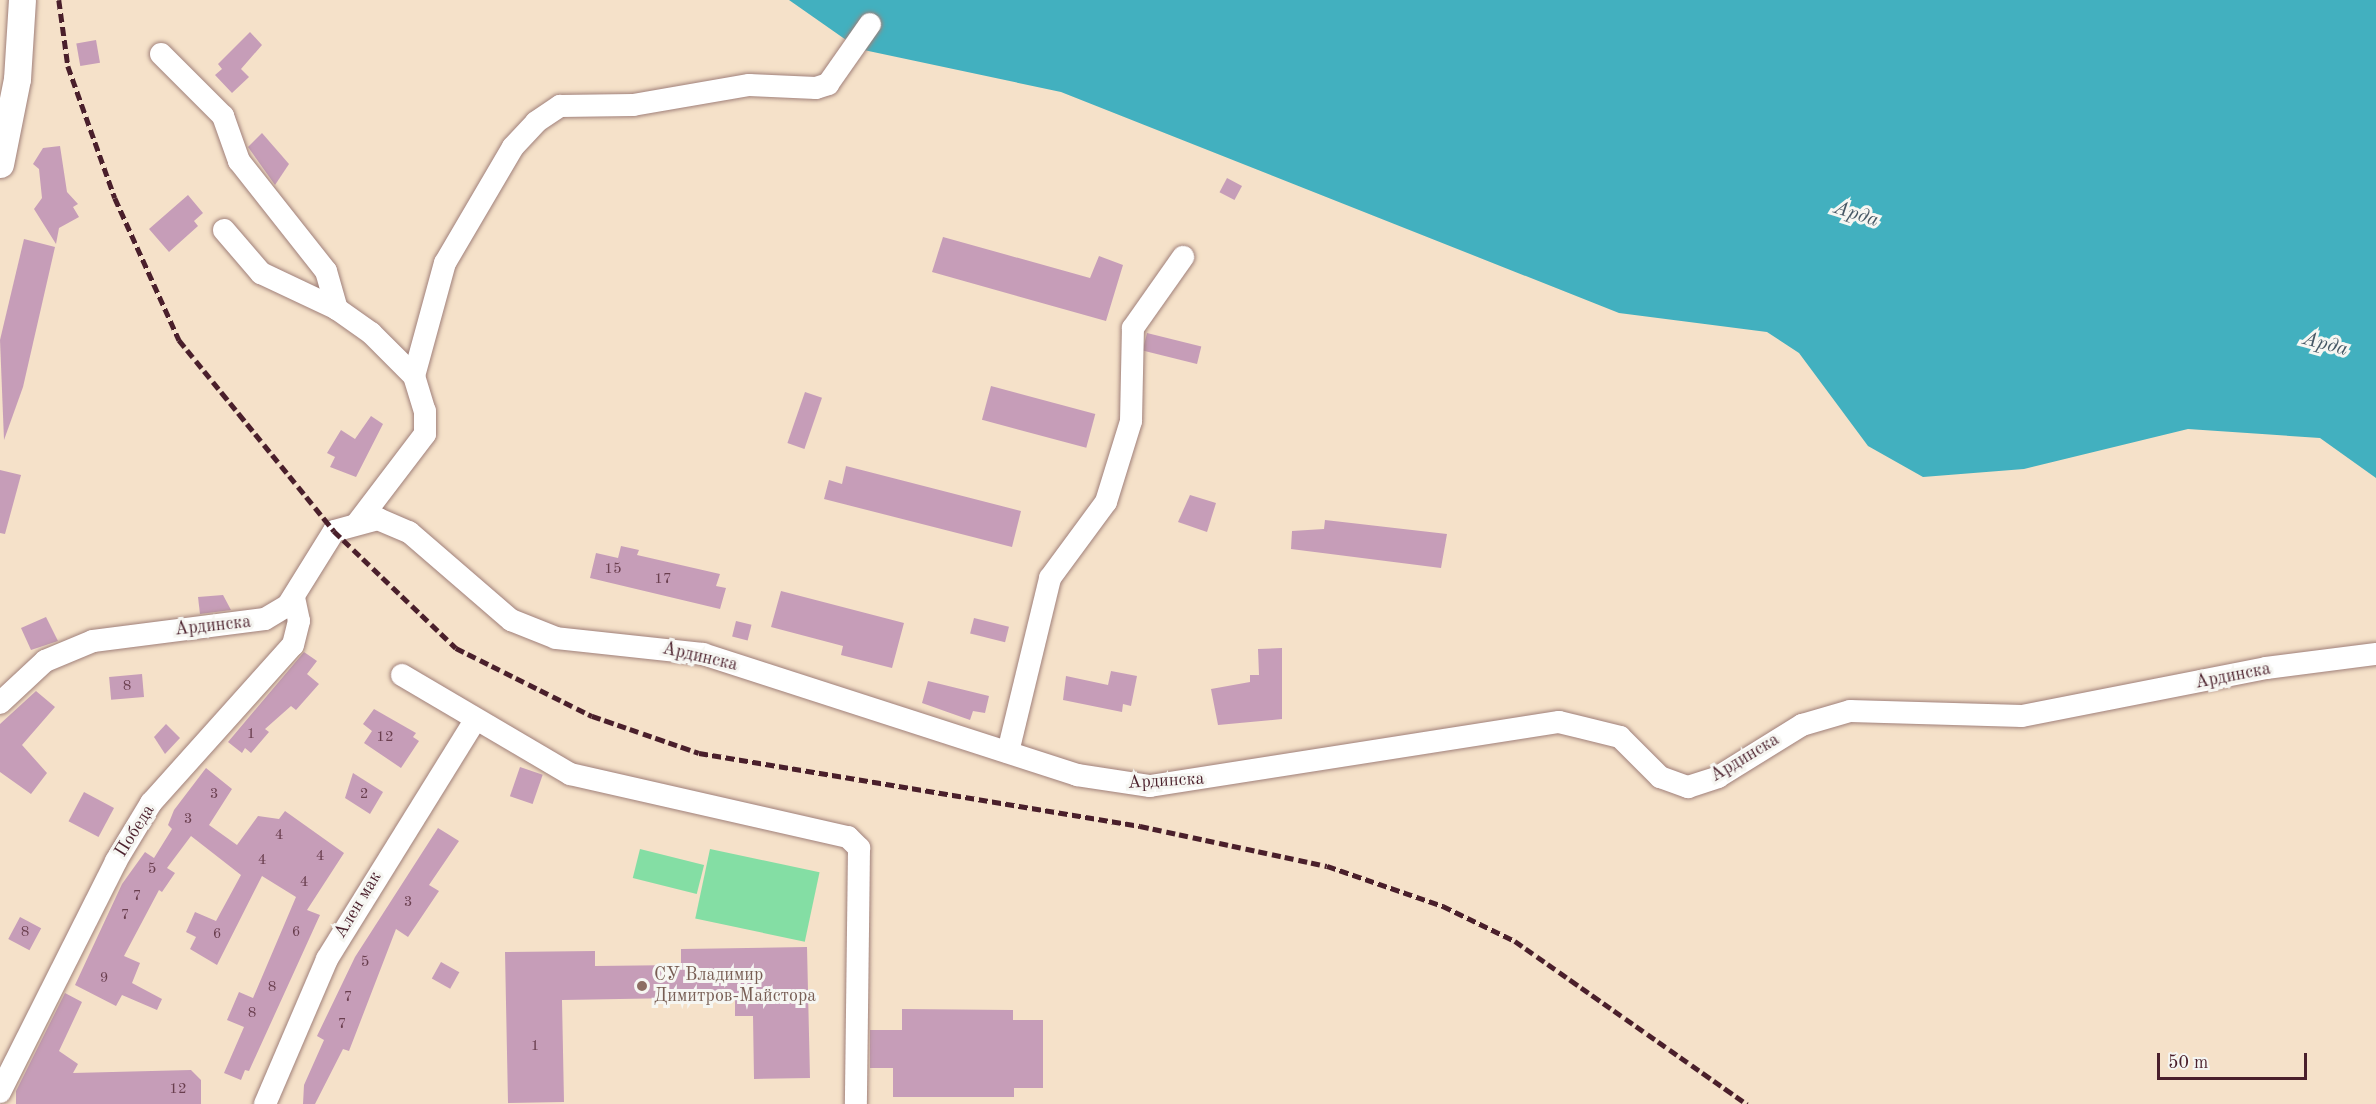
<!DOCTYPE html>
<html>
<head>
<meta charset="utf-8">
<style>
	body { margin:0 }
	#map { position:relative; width:2376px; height:1104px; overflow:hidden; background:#f5e1c9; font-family:"Old Standard TT",serif }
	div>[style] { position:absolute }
	.green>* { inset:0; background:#84dea4; transform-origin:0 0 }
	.water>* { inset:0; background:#42b0bf }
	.building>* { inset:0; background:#c69db8; transform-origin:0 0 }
	.roads { filter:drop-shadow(0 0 2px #a0807a) drop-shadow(0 0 2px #a0807a) }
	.minor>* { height:22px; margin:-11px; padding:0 11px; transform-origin:11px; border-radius:11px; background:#fff }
	.major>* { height:27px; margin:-13.5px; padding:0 13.5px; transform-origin:13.5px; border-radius:13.5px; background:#fff }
	.rail>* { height:4.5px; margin-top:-2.25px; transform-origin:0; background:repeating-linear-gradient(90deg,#4a1f2b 0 9px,transparent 0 13.5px) }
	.dots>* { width:16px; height:16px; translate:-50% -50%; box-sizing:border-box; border:3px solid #f6f6f2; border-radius:50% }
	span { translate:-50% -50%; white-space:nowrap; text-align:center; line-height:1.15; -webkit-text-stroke:6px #f6f6f2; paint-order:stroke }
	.number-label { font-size:15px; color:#693e4e }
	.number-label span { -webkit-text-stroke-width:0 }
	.street-label { font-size:18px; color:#4a1f2b }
	.education-label { font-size:18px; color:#785e54 }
	.left { translate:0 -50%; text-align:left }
	.water-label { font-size:20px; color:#475966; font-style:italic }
	.scale { position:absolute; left:2157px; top:1053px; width:150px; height:27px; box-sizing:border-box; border:3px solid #4a1f2b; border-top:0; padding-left:8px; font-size:18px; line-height:21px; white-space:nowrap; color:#4a1f2b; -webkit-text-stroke:4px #f6f6f2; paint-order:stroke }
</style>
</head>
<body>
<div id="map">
	<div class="green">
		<i style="left:640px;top:849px;width:66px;height:30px;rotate:14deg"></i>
		<i style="left:710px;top:849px;width:112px;height:71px;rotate:12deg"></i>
	</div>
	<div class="water">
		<i style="clip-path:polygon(789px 0,2376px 0,2376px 478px,2320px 438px,2188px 429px,2024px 469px,1923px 477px,1868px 446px,1799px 353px,1767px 332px,1619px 313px,1061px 92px,859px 49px)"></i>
	</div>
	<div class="building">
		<i style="clip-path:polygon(250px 32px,262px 45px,241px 69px,249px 77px,232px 93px,215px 75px,222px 69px,218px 64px)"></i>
		<i style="left:96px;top:40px;width:23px;height:20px;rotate:80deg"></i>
		<i style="clip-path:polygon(262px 133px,289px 164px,275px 185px,248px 147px)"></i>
		<i style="clip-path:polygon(60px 146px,67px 192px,78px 204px,73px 207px,79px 217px,59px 228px,56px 244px,34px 209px,42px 198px,39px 169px,33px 164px,43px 148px)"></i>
		<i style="left:1227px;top:178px;width:17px;height:16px;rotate:28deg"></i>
		<i style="clip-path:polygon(188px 195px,203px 213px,194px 221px,198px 226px,169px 252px,149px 229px)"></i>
		<i style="clip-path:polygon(943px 237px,1090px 278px,1099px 256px,1123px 265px,1106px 321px,932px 272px)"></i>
		<i style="clip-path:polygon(24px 239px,55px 247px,23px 387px,4px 440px,0 340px)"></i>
		<i style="left:1147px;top:333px;width:56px;height:18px;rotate:14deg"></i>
		<i style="left:991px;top:386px;width:108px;height:35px;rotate:15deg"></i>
		<i style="left:805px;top:392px;width:18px;height:54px;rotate:19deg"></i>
		<i style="clip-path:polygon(371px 416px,383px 424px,356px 477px,330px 467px,335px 457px,327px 453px,341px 430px,355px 439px)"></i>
		<i style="clip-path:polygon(846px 466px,1021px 511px,1012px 547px,824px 499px,829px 480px,842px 484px)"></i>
		<i style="clip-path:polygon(0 470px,21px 475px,5px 534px,0 533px)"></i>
		<i style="clip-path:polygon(1190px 495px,1216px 503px,1207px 532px,1178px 522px)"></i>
		<i style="clip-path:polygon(1325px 520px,1447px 534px,1441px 568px,1291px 549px,1292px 531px,1324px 529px)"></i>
		<i style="clip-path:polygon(621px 546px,639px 550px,637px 555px,720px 574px,716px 586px,726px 588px,720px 609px,590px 578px,596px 553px,618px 558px)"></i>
		<i style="clip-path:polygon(781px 591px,904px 623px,892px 668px,841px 655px,843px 646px,771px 627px)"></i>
		<i style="clip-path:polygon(223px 595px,231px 610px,200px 614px,198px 597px)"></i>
		<i style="clip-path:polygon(46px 617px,58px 641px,31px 650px,21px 628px)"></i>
		<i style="left:974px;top:618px;width:36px;height:16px;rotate:14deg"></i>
		<i style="left:736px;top:621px;width:16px;height:16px;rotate:14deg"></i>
		<i style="clip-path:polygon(1282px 648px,1282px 719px,1218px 725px,1211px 689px,1250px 682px,1250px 675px,1259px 675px,1258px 649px)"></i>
		<i style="clip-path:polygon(304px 652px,317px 661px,307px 674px,319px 684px,296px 710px,291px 706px,265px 729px,269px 732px,251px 753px,245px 748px,242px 753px,228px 742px)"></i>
		<i style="clip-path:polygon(1111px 671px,1137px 676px,1131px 706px,1123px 704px,1122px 712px,1063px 700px,1066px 676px,1108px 685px)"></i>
		<i style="left:142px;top:674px;width:23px;height:33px;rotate:85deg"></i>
		<i style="clip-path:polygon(928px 681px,989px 696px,985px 713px,973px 711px,970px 720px,922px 703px)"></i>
		<i style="clip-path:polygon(36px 691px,55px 707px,22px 745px,47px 773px,31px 794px,0 772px,0 724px)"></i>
		<i style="clip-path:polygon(374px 709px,416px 733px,413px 737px,419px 741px,401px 768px,364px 743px,372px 731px,363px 724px)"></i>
		<i style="clip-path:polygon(166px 724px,180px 738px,165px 754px,154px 737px)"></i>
		<i style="left:520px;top:767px;width:24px;height:31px;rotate:19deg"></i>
		<i style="clip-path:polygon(206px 768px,232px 789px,209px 825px,237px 845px,258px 816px,279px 819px,285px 811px,344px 853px,307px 910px,320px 915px,249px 1071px,245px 1070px,241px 1080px,224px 1073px,244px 1027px,227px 1020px,239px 992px,253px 998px,296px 897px,262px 876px,217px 965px,190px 949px,196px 937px,186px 932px,195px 912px,216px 921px,241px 875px,191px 836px,167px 868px,175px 873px,162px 892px,159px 890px,124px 956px,140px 963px,132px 983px,162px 999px,157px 1010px,122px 995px,116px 1006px,75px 985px,122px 884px,145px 852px,154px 858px,172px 829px,168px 825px,174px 810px)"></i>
		<i style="clip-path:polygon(353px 773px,383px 792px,370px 814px,345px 798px)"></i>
		<i style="left:84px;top:792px;width:34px;height:33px;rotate:28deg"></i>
		<i style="clip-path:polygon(438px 828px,459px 841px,429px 885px,439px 891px,408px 937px,396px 929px,349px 1051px,343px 1049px,315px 1104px,303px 1104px,304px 1085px,324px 1040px,317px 1036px,355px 957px)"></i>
		<i style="left:20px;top:917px;width:24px;height:25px;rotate:28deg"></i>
		<i style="clip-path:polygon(807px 947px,810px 1078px,754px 1079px,753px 1016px,735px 1016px,735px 997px,562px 1000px,564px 1102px,508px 1103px,505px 952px,595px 951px,595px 966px,681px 965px,681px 949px)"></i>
		<i style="left:441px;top:962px;width:21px;height:19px;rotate:29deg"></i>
		<i style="clip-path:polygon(65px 993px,82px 1002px,59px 1051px,78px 1064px,73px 1073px,191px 1070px,201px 1080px,201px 1104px,16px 1104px,16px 1091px)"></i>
		<i style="clip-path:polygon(902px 1009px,1013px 1010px,1013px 1020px,1043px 1020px,1043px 1088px,1014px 1088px,1014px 1097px,893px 1097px,893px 1068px,870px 1068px,870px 1030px,902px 1030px)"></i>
	</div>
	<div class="roads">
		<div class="minor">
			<i style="left:161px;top:54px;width:88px;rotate:45deg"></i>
			<i style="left:223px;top:116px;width:48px;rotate:70.4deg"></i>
			<i style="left:239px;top:161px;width:140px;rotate:51.7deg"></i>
			<i style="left:326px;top:271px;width:40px;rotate:74deg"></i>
			<i style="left:224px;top:230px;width:57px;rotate:49.3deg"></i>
			<i style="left:261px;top:273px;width:84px;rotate:25.3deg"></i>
			<i style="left:337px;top:309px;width:42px;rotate:35.2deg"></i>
			<i style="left:371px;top:333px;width:61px;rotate:45deg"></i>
			<i style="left:414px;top:376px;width:37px;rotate:73deg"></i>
			<i style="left:425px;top:411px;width:23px;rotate:90deg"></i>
			<i style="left:425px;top:434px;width:111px;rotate:127.3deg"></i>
			<i style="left:414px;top:376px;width:117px;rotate:-74.7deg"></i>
			<i style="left:445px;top:263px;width:134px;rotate:-59.6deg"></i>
			<i style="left:513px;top:147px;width:34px;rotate:-47deg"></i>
			<i style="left:536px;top:122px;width:29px;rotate:-34deg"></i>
			<i style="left:560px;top:106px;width:73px;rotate:-0.8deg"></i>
			<i style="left:633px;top:105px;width:118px;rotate:-9.8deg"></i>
			<i style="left:749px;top:85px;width:67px;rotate:2.6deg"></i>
			<i style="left:816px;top:88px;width:13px;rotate:-18deg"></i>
			<i style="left:828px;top:84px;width:73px;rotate:-55deg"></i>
			<i style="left:402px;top:675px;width:195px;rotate:30.5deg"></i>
			<i style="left:570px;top:774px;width:285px;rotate:12.8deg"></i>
			<i style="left:848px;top:837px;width:16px;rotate:45deg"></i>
			<i style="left:859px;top:848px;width:256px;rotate:90.7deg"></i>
			<i style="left:0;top:703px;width:62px;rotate:-43deg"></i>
			<i style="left:45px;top:661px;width:52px;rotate:-22.6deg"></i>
			<i style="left:93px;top:641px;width:173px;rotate:-7.3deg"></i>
			<i style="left:265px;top:619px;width:27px;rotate:-31deg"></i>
			<i style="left:288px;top:605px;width:87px;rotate:-58.1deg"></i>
			<i style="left:334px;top:531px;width:46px;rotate:-15.3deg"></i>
			<i style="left:378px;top:519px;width:34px;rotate:23deg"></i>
			<i style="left:409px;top:532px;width:135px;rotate:40.8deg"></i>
			<i style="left:511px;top:620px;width:48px;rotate:21.8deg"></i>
			<i style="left:556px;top:638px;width:148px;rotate:6.2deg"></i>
			<i style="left:703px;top:654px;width:393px;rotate:17.9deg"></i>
			<i style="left:1077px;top:775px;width:74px;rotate:8.6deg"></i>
			<i style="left:1150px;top:786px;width:414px;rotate:-8.9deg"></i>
			<i style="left:1559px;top:722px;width:63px;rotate:13.8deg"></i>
			<i style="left:1620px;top:737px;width:57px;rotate:45deg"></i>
			<i style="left:1660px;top:777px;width:30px;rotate:20deg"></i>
			<i style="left:1688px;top:787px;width:32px;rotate:-18deg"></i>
			<i style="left:1718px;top:777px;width:99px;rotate:-31.8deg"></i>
			<i style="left:1802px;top:725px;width:50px;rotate:-16.3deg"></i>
			<i style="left:1850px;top:711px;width:172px;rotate:1.7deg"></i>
			<i style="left:2022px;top:716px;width:249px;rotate:-11.1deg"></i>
			<i style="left:2266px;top:668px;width:111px;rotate:-7.3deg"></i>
			<i style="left:1008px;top:752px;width:179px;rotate:-76.4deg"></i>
			<i style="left:1050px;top:578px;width:94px;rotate:-53.6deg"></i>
			<i style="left:1106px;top:502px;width:85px;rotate:-72.8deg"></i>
			<i style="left:1131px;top:421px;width:93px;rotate:-88.8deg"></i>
			<i style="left:1133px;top:328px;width:87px;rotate:-54.8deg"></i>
			<i style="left:0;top:1092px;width:258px;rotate:-63.3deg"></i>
			<i style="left:116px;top:861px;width:68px;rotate:-58.9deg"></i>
			<i style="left:151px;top:803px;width:212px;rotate:-48.1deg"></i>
			<i style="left:293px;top:645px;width:25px;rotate:-76deg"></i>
			<i style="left:299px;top:621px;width:24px;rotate:-102deg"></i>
			<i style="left:265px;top:1104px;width:158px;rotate:-66.8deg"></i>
			<i style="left:327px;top:959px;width:282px;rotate:-58.2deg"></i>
		</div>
		<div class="major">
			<i style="left:0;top:164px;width:87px;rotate:-78.7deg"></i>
			<i style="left:17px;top:79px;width:79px;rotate:-86.4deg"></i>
		</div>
	</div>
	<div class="rail">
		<i style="left:59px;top:0;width:67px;rotate:82.2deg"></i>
		<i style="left:68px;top:66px;width:140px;rotate:70.4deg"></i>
		<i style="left:115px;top:198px;width:156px;rotate:65.7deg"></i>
		<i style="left:179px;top:340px;width:246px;rotate:50.9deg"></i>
		<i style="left:334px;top:531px;width:169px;rotate:43.8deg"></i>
		<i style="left:456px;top:648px;width:152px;rotate:26.6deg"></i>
		<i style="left:592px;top:716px;width:113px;rotate:19.1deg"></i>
		<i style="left:699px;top:753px;width:447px;rotate:9.4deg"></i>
		<i style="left:1140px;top:826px;width:191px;rotate:12.1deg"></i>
		<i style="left:1327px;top:866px;width:123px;rotate:19deg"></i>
		<i style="left:1443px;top:906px;width:80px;rotate:25.9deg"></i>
		<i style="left:1515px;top:941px;width:284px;rotate:35.1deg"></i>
	</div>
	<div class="dots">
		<i style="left:642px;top:986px;background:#8d6e63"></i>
	</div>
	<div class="number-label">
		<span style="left:613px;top:570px">15</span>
		<span style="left:663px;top:580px">17</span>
		<span style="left:127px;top:687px">8</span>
		<span style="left:251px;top:735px">1</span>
		<span style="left:385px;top:738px">12</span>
		<span style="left:214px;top:795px">3</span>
		<span style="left:364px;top:795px">2</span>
		<span style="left:188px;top:820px">3</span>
		<span style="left:279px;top:836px">4</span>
		<span style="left:320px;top:857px">4</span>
		<span style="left:262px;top:861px">4</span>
		<span style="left:152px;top:870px">5</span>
		<span style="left:304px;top:883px">4</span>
		<span style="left:137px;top:897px">7</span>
		<span style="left:408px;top:903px">3</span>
		<span style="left:125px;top:916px">7</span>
		<span style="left:25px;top:933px">8</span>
		<span style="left:296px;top:933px">6</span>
		<span style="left:217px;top:935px">6</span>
		<span style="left:365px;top:963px">5</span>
		<span style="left:104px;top:979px">9</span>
		<span style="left:272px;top:988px">8</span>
		<span style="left:348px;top:998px">7</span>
		<span style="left:252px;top:1014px">8</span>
		<span style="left:342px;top:1025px">7</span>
		<span style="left:535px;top:1047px">1</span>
		<span style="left:178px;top:1090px">12</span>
	</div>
	<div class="street-label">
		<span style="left:213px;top:626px;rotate:-6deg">Ардинска</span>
		<span style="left:700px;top:657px;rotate:13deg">Ардинска</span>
		<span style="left:2233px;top:676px;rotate:-11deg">Ардинска</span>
		<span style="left:1745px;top:758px;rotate:-31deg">Ардинска</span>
		<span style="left:1166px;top:781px;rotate:-3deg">Ардинска</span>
		<span style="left:135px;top:831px;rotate:-58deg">Победа</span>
		<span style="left:358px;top:905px;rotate:-59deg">Ален мак</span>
	</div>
	<div class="education-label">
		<span class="left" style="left:654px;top:986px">СУ Владимир<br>Димитров-Майстора</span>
	</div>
	<div class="water-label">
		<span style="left:1856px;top:215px;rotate:18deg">Арда</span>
		<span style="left:2325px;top:345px;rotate:15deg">Арда</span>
	</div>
	<div class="scale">50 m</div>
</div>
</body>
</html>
